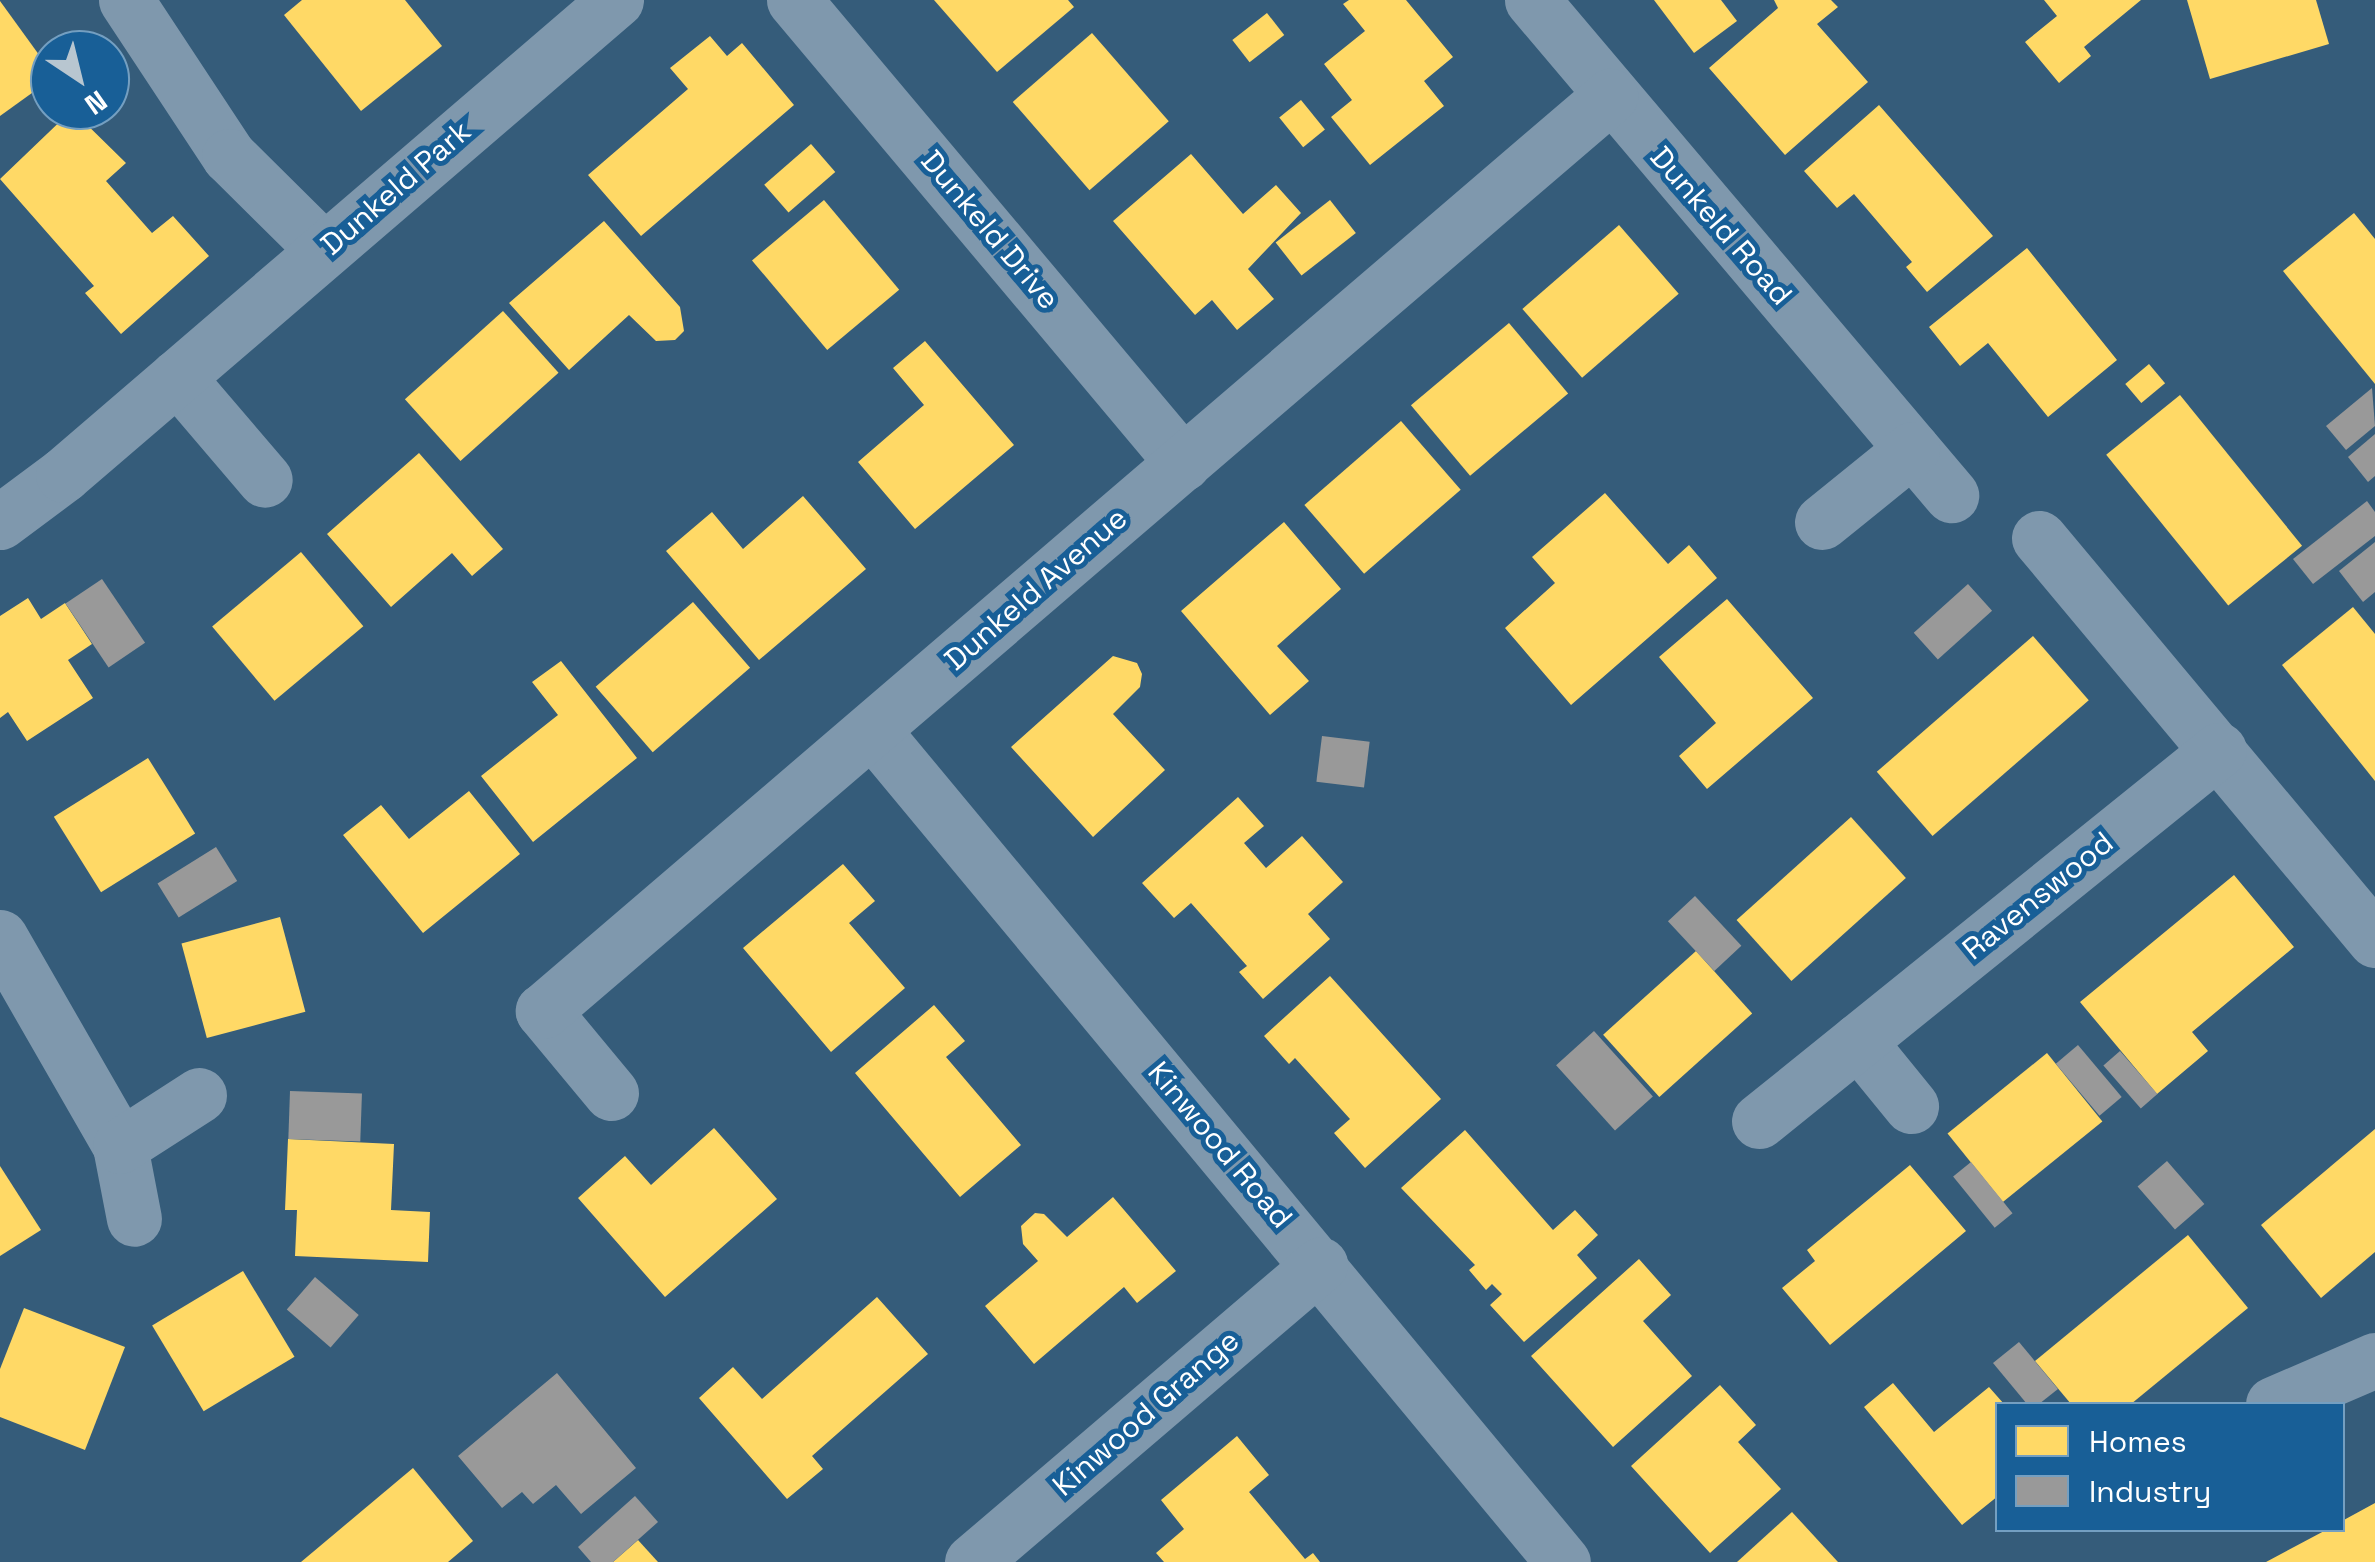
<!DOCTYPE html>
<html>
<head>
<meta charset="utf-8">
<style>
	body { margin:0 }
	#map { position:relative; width:2375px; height:1562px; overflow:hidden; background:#355c7a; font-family:"Space Grotesk",sans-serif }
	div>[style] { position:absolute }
	.homes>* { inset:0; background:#ffd966; transform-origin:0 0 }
	.industry>* { inset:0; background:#999; transform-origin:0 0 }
	.minor>* { height:55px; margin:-27.5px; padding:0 27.5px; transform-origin:27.5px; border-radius:27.5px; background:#7f98ad }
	span { translate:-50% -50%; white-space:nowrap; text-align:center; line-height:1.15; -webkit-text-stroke:10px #185f97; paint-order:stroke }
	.street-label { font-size:30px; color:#fff }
	.legend { position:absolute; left:1995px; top:1402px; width:350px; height:130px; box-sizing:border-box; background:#185f97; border:2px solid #749fc1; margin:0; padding:12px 18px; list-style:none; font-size:30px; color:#fff }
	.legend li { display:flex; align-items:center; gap:20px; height:50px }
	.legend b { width:50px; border:2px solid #749fc1 }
	.north { position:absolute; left:30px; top:30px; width:100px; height:100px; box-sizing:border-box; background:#185f97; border:2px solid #749fc1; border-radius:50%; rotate:145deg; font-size:28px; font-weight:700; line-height:40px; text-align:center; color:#fff }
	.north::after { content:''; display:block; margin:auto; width:35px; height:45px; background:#b8c6d0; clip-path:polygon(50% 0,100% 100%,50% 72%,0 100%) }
</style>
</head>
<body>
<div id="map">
	<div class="homes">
		<i style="clip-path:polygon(302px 0,405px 0,442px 46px,361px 111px,284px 15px)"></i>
		<i style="clip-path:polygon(934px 0,1068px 0,1074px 7px,997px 72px)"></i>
		<i style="clip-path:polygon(1349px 0,1406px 0,1453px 57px,1424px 81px,1444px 106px,1370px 165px,1331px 117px,1352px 100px,1324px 64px,1365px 31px,1343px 4px)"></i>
		<i style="clip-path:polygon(1654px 0,1721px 0,1737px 21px,1694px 53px)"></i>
		<i style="clip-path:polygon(1774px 0,1831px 0,1838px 7px,1817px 24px,1868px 82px,1785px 155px,1709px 68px,1778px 8px)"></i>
		<i style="clip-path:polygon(2044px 0,2141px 0,2084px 47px,2091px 56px,2059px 83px,2025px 42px,2057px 16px)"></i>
		<i style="clip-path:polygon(2187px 0,2316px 0,2329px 44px,2210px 79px)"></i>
		<i style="clip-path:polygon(0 1px,50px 70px,50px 80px,0 116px)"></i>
		<i style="left:1267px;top:13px;width:28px;height:44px;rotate:52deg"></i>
		<i style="left:1092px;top:33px;width:117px;height:105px;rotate:49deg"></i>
		<i style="clip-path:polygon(710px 36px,727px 56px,742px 43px,794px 105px,641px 236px,588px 175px,688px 89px,670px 68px)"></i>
		<i style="left:1301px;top:100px;width:38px;height:28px;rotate:51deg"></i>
		<i style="clip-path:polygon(1879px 105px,1993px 236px,1927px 292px,1906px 267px,1912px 262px,1854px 194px,1837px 208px,1804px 171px)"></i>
		<i style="clip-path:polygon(72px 110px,126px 163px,106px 181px,152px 233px,173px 216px,209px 256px,121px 334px,85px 293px,94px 286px,0 179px)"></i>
		<i style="left:811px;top:144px;width:37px;height:62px;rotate:49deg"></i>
		<i style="clip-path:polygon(1191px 154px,1243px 214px,1276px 185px,1301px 213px,1248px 269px,1274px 299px,1237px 330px,1212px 300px,1195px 315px,1113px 221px)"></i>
		<i style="left:824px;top:200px;width:117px;height:94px;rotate:50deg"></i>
		<i style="left:1330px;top:200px;width:42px;height:69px;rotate:52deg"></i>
		<i style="clip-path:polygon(2354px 213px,2375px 239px,2375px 384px,2283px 271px)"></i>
		<i style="clip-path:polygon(604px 221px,680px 307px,684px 331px,675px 340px,656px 341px,629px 315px,569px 370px,509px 303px)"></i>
		<i style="left:1619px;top:225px;width:91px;height:128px;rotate:49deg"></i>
		<i style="clip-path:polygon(2027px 248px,2117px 360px,2048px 417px,1988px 343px,1960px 366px,1929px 327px)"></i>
		<i style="left:503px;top:311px;width:83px;height:132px;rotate:48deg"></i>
		<i style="left:1509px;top:323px;width:92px;height:128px;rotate:50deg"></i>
		<i style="clip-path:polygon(925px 341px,1014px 445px,915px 529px,858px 462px,924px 405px,893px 368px)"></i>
		<i style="left:2149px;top:364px;width:25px;height:31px;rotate:50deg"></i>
		<i style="left:2180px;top:395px;width:194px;height:95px;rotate:51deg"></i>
		<i style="left:1401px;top:421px;width:91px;height:128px;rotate:49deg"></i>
		<i style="clip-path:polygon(419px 453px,503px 549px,472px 576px,452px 553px,391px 607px,327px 534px)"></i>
		<i style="clip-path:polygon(1605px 493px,1668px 564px,1689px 545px,1717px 578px,1571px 705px,1505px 628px,1555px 583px,1532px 557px)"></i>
		<i style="clip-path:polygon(803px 496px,866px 569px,759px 660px,666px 551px,712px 512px,743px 549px)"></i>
		<i style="clip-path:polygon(1284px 522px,1341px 589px,1277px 646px,1309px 681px,1270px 715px,1181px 611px)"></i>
		<i style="left:301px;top:552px;width:97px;height:116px;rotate:50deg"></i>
		<i style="clip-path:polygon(28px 598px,41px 619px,65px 603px,92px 644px,68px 660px,93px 698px,27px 741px,8px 712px,0 718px,0 616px)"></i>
		<i style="clip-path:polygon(1727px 599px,1813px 698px,1707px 789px,1679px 756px,1716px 723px,1659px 657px)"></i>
		<i style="left:693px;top:602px;width:87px;height:129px;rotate:49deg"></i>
		<i style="clip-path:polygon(2353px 607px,2375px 634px,2375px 781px,2282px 665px)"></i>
		<i style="left:2033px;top:636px;width:85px;height:207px;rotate:49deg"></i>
		<i style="clip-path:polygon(1113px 656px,1137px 663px,1142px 674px,1140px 687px,1113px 714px,1165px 770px,1093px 837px,1011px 747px)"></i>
		<i style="clip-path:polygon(561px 661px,637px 758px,533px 842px,481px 776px,558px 715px,532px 682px)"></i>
		<i style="left:148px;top:758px;width:89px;height:111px;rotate:58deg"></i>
		<i style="clip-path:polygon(469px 791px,520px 854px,423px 933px,343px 835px,381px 805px,409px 839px)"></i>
		<i style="clip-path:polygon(1238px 797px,1264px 826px,1244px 843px,1266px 868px,1302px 836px,1343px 882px,1308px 914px,1330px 939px,1263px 999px,1239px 972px,1247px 966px,1191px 903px,1174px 918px,1142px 883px)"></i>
		<i style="left:1851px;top:817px;width:82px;height:154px;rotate:48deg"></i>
		<i style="clip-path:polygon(843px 864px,875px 901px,849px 923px,905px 988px,831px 1052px,743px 948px)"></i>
		<i style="clip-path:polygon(2234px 875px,2294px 947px,2192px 1032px,2208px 1051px,2157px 1094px,2080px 1002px)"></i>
		<i style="left:280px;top:917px;width:98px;height:102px;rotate:75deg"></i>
		<i style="left:1696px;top:951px;width:84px;height:125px;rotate:48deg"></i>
		<i style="clip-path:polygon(1330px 976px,1441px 1099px,1365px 1168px,1334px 1133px,1350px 1119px,1295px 1058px,1289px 1064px,1264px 1036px)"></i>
		<i style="clip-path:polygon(934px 1005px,965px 1041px,946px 1057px,1021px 1145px,960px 1197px,855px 1073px)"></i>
		<i style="left:2047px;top:1053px;width:88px;height:128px;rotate:51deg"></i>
		<i style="clip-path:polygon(714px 1128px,777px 1199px,665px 1297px,578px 1198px,625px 1156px,651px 1185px)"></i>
		<i style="clip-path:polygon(2375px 1129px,2375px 1252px,2321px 1298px,2261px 1225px)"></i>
		<i style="clip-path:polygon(1465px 1130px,1553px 1230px,1575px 1210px,1598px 1235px,1577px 1255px,1597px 1278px,1524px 1342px,1490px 1305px,1502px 1294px,1492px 1284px,1486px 1290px,1469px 1270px,1475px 1265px,1401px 1188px)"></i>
		<i style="clip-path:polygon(288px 1139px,394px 1144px,391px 1210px,430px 1212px,428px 1262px,295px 1256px,297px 1210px,285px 1210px)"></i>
		<i style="clip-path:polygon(1910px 1165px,1966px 1231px,1830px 1345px,1782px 1288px,1815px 1261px,1807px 1250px)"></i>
		<i style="clip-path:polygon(0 1166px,41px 1230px,0 1256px)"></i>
		<i style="clip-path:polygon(1113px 1197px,1176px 1271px,1137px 1303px,1124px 1287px,1034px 1364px,985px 1306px,1038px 1261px,1023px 1244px,1021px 1226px,1035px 1213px,1044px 1214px,1067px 1237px)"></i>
		<i style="clip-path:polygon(2188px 1235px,2248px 1308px,2131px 1404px,2071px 1404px,2035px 1361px)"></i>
		<i style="clip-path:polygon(1639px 1259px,1671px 1295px,1643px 1321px,1692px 1376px,1613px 1447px,1531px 1356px)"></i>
		<i style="left:243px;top:1271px;width:100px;height:106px;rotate:59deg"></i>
		<i style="clip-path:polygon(877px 1297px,928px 1354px,812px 1456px,823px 1469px,787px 1499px,699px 1398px,733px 1367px,762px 1399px)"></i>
		<i style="clip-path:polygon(24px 1308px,125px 1347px,85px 1450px,0 1417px,0 1369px)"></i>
		<i style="clip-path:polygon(1893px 1383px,1934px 1432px,1989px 1387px,2004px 1404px,1998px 1404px,1998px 1496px,1962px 1525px,1864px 1407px)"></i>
		<i style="clip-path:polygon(1720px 1385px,1756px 1425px,1738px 1442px,1781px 1489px,1710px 1553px,1631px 1466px)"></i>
		<i style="clip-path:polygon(1237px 1436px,1269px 1475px,1249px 1492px,1305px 1559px,1313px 1553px,1320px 1562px,1164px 1562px,1156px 1553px,1184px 1529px,1161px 1500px)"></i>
		<i style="clip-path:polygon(413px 1468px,473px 1541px,448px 1562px,301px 1562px)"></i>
		<i style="clip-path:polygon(2375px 1503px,2375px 1562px,2266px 1562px,2326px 1530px,2342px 1530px,2342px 1521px)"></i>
		<i style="clip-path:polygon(1792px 1512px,1838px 1562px,1737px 1562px)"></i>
		<i style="clip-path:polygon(638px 1540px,658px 1562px,613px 1562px)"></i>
	</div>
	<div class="industry">
		<i style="clip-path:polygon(2372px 388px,2375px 426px,2346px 450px,2326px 426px)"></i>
		<i style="clip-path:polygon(2375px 434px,2375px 476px,2368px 482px,2348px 457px)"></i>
		<i style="clip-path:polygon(2367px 501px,2375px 512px,2375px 536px,2313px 584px,2293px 559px)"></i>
		<i style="clip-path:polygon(2375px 542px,2375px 592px,2363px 602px,2339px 571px)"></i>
		<i style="left:102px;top:579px;width:77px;height:44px;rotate:56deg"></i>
		<i style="left:1968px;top:584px;width:36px;height:73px;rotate:48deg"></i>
		<i style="left:1322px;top:736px;width:48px;height:46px;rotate:7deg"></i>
		<i style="left:216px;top:847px;width:40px;height:69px;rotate:58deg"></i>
		<i style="left:1695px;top:896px;width:68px;height:37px;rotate:47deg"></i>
		<i style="left:1594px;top:1031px;width:88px;height:51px;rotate:48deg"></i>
		<i style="left:2078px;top:1045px;width:68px;height:29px;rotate:50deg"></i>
		<i style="left:2120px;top:1051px;width:57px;height:22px;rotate:49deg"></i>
		<i style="left:290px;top:1091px;width:72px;height:48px;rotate:2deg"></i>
		<i style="left:2167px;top:1161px;width:57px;height:39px;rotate:49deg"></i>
		<i style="left:1971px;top:1162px;width:66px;height:23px;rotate:51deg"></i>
		<i style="left:315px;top:1277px;width:58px;height:43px;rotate:41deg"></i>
		<i style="clip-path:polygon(2019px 1342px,2058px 1389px,2039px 1404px,2027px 1404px,1993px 1363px)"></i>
		<i style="clip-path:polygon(557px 1373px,636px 1468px,581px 1514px,556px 1485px,533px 1504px,522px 1492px,502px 1508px,458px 1456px)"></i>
		<i style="clip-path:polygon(635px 1496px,658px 1522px,613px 1562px,591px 1562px,578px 1547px)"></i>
	</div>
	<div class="minor">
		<i style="left:126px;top:0;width:187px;rotate:56.6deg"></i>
		<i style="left:229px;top:156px;width:134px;rotate:44.7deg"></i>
		<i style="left:794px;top:0;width:605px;rotate:49.96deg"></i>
		<i style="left:1532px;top:0;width:649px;rotate:49.75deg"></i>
		<i style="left:177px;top:377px;width:135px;rotate:49.5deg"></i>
		<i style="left:0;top:522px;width:79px;rotate:-36.7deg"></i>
		<i style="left:63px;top:475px;width:729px;rotate:-40.66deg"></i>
		<i style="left:1822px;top:522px;width:116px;rotate:-39deg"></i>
		<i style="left:2039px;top:538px;width:524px;rotate:50.11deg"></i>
		<i style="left:873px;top:731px;width:1080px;rotate:50.3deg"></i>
		<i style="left:0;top:937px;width:241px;rotate:60.1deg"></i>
		<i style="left:120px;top:1146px;width:74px;rotate:79.1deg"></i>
		<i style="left:1858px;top:1041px;width:84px;rotate:50.8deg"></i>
		<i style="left:611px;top:1093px;width:107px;rotate:-129.7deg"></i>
		<i style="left:543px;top:1011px;width:1406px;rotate:-40.61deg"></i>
		<i style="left:1759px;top:1121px;width:591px;rotate:-38.89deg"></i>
		<i style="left:120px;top:1146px;width:94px;rotate:-32.8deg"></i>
		<i style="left:2273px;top:1404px;width:111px;rotate:-23.3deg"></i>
		<i style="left:972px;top:1562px;width:458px;rotate:-40.5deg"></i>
	</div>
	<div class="street-label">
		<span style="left:396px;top:188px;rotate:-41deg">Dunkeld Park</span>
		<span style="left:1721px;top:226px;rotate:49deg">Dunkeld Road</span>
		<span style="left:990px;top:230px;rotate:50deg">Dunkeld Drive</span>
		<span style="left:1036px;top:589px;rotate:-41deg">Dunkeld Avenue</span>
		<span style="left:2038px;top:896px;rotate:-39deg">Ravenswood</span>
		<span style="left:1220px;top:1145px;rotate:50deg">Kinwood Road</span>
		<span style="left:1146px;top:1413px;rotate:-41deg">Kinwood Grange</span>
	</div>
	<ul class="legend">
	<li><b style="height:28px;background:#ffd966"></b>Homes</li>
	<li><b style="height:28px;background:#999"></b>Industry</li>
	</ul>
	<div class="north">N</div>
</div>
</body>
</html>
